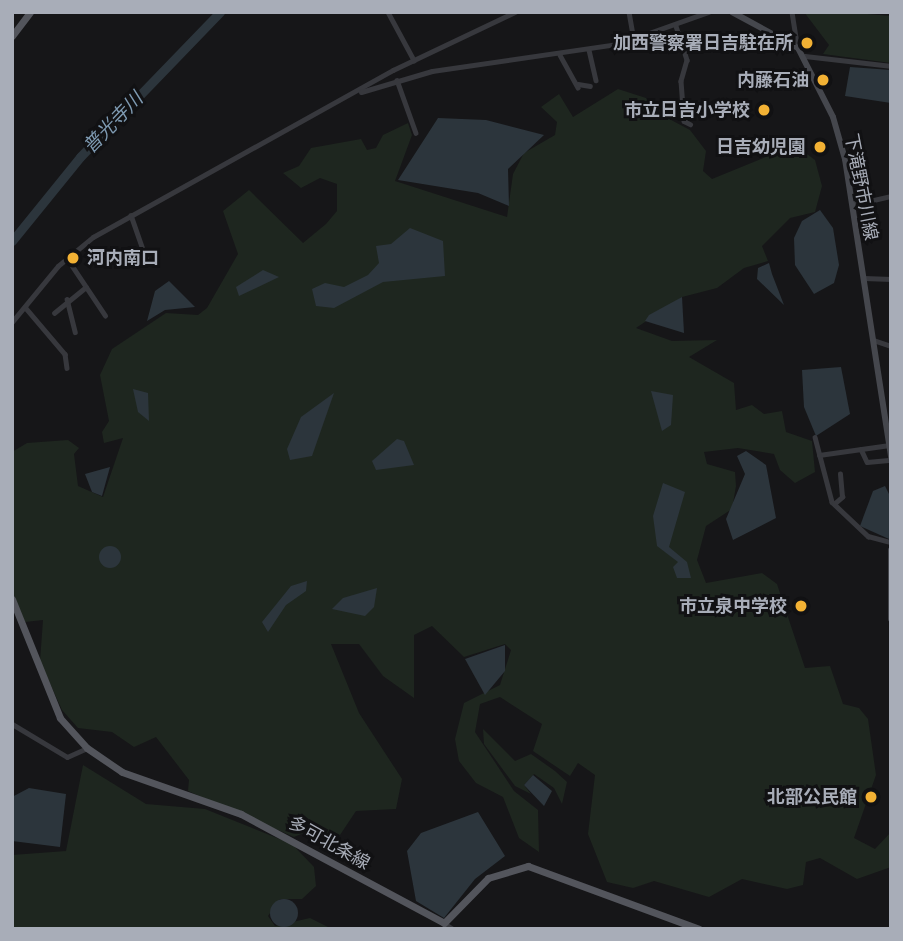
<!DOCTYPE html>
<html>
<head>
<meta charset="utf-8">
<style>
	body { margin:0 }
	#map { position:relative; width:903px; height:941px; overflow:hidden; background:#161618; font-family:"PT Sans Narrow","Noto Sans JP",sans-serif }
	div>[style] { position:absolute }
	.green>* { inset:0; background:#1e261f }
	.water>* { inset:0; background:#2c353c }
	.round { border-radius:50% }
	.river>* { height:9px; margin:-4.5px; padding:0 4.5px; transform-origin:4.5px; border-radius:4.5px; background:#2c353c }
	.minor>* { height:4.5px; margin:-2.25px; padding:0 2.25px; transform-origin:2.25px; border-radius:2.25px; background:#37383d }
	.tertiary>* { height:5px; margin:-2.5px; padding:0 2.5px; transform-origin:2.5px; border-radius:2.5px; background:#37383d }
	.secondary>* { height:6px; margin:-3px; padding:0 3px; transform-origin:3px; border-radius:3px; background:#45474d }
	.primary>* { height:7px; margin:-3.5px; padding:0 3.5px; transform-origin:3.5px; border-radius:3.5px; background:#53555c }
	.dots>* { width:19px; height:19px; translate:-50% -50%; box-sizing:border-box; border:4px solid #111113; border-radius:50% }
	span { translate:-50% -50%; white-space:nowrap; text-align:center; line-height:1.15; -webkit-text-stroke:6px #111113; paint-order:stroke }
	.poi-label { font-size:18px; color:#a8adb8; font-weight:700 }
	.right { translate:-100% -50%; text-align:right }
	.left { translate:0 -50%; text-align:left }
	.street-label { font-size:18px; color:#a8adb8 }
	.water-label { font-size:19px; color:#7f9bb3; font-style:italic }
	.frame { position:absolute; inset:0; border:14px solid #a8adb8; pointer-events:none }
</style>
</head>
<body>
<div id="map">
	<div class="green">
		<i style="clip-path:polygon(844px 12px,891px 16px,891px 63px,823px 54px,829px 45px,804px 12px)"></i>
		<i style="clip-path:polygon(618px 89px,646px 98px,658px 113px,690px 130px,706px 151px,703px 171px,712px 179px,795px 145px,815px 160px,822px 186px,815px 212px,790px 218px,762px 246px,768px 261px,744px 268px,717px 288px,682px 297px,636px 328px,672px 341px,717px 340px,689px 357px,734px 383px,736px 410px,752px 405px,764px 414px,782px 411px,786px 432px,812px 441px,815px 472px,795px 483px,780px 470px,774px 454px,738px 448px,704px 452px,707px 464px,735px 472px,736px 486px,732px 509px,706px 526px,697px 560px,706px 583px,762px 573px,777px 584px,805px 668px,830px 666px,843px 704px,859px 708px,868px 719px,876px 775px,854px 838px,875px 849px,891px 832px,891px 867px,857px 879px,820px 858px,806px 862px,803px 885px,787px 889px,742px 879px,709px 897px,654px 881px,633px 888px,607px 882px,588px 834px,595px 775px,578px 763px,570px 776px,533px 751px,542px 724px,500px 697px,480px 704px,475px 732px,514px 791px,538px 810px,539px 852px,519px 838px,503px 797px,476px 783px,459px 761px,455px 739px,464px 703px,500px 685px,511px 650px,505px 644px,464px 657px,432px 626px,414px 635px,414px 698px,383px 676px,359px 644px,331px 644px,359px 713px,402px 779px,396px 809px,356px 811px,336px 841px,311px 830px,294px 837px,188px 791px,189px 780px,156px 737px,134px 747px,112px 732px,78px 728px,62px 710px,40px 661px,43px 620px,25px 622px,12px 591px,12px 452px,27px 443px,68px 440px,79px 448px,74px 454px,78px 486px,103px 497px,123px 438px,104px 443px,102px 432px,109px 421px,100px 375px,112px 349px,166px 313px,198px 315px,207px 308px,238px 254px,223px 211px,249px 190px,303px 243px,326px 224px,337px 211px,337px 184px,320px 178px,301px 188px,283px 173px,299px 166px,311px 148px,361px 139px,367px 150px,376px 148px,383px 135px,408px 123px,412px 135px,395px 181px,507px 217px,513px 174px,524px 153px,555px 135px,557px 122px,541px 107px,559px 94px,573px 117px)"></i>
		<i style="clip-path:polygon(483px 729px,515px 761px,531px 754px,555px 771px,567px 782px,562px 804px,554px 788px,534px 774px,524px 785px,531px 794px,515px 786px,484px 744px)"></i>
		<i style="clip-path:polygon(83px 765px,146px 804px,205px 809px,292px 844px,314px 867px,316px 886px,302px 899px,280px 899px,268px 916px,275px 926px,310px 918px,332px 929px,12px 929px,12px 855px,66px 851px)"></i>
	</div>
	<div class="water">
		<i style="clip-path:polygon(850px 67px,891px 70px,891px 103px,845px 96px)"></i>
		<i style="clip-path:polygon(438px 118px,486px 120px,544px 135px,508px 169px,509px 206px,478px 193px,398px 180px)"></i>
		<i style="clip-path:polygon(820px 210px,833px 228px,839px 265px,834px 283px,814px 294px,795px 265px,794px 238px,802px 221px)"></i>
		<i style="clip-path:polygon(410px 228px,443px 241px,445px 276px,383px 282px,334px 308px,316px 306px,312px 289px,325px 283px,344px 287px,368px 275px,379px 263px,376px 246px,391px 244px)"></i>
		<i style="clip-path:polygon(769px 263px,772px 274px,784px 305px,757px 279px,758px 268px)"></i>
		<i style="clip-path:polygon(263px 270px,279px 277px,239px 296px,236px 287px)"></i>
		<i style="clip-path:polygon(169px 281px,195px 307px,165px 310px,147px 321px,155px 291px)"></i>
		<i style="clip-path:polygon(682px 297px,684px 333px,645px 321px,649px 315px)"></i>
		<i style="clip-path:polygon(841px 367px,850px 414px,816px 436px,804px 407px,802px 370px)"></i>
		<i style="clip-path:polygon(133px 389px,148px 393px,149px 421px,138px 412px)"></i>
		<i style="clip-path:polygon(651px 391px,673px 395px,671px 425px,662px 431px)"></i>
		<i style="clip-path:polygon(334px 393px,312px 456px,290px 460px,287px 449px,301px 417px)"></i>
		<i style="clip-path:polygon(397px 439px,404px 441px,414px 465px,376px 470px,372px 461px)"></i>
		<i style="clip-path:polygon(746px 451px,766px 465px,776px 518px,733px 540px,726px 519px,745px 474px,737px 456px)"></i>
		<i style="clip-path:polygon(110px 467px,102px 496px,92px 492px,85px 474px)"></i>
		<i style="clip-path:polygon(663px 483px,685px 492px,669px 547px,687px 562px,691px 578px,677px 578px,673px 567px,678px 562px,657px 546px,653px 516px)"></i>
		<i style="clip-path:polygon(885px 486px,891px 498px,889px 539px,860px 526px,873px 491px)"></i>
		<i class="round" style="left:99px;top:546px;width:22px;height:22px"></i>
		<i style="clip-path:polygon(307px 581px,306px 591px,286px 605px,268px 632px,262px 622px,291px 586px)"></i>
		<i style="clip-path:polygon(377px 588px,374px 607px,365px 616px,332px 609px,343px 598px)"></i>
		<i style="clip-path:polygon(505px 645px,505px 671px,485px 695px,465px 659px)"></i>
		<i style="clip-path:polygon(533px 775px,552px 791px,544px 806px,524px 785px)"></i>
		<i style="clip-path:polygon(29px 788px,66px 794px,60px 847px,12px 841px,12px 797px)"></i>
		<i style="clip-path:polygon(478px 812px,505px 856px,475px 879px,444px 918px,416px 901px,407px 851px,421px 833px)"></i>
		<i class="round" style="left:270px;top:899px;width:28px;height:28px"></i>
	</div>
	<div class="river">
		<i style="left:12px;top:241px;width:108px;rotate:-51deg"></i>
		<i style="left:80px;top:157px;width:202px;rotate:-46deg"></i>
	</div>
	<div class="minor">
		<i style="left:388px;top:12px;width:55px;rotate:61.6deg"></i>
		<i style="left:629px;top:12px;width:27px;rotate:80deg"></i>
		<i style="left:792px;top:12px;width:36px;rotate:81deg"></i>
		<i style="left:676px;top:26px;width:36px;rotate:72deg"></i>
		<i style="left:687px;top:60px;width:22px;rotate:106deg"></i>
		<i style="left:681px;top:81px;width:40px;rotate:85.7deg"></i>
		<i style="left:684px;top:121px;width:7px;rotate:27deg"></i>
		<i style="left:589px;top:50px;width:31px;rotate:77deg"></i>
		<i style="left:560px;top:55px;width:37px;rotate:61deg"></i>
		<i style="left:805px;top:56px;width:87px;rotate:6.6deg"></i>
		<i style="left:397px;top:80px;width:56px;rotate:70.3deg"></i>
		<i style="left:578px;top:84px;width:12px;rotate:9deg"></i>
		<i style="left:852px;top:205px;width:40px;rotate:-13deg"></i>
		<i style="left:131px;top:215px;width:46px;rotate:70.8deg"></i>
		<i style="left:67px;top:258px;width:69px;rotate:56.3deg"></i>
		<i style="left:864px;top:278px;width:27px;rotate:2deg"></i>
		<i style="left:67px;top:299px;width:34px;rotate:76deg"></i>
		<i style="left:25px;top:307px;width:62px;rotate:49.6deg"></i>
		<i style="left:65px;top:354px;width:14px;rotate:82deg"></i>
		<i style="left:54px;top:313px;width:41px;rotate:-39.1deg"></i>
		<i style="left:12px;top:322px;width:72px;rotate:-50.6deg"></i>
		<i style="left:58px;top:266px;width:45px;rotate:-39.6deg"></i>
		<i style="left:93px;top:237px;width:343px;rotate:-29.1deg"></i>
		<i style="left:393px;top:70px;width:135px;rotate:-25.4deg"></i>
		<i style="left:873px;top:340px;width:19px;rotate:18deg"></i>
		<i style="left:815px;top:437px;width:67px;rotate:75.3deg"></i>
		<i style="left:832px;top:502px;width:50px;rotate:43.4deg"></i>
		<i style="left:868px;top:536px;width:24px;rotate:15deg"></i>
		<i style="left:861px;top:449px;width:14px;rotate:65deg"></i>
		<i style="left:867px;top:462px;width:24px;rotate:-5deg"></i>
		<i style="left:819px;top:455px;width:71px;rotate:-8.1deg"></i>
		<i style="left:834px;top:504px;width:11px;rotate:-41deg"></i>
		<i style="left:842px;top:497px;width:23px;rotate:-95deg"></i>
		<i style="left:444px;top:923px;width:11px;rotate:34deg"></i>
	</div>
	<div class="tertiary">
		<i style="left:361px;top:92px;width:74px;rotate:-16.5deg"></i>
		<i style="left:432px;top:71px;width:188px;rotate:-8.3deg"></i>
		<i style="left:618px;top:44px;width:96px;rotate:-19.6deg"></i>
		<i style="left:12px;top:724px;width:64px;rotate:31deg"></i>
		<i style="left:67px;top:757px;width:22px;rotate:-24deg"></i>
	</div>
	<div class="secondary">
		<i style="left:732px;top:12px;width:75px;rotate:28.6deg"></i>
		<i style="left:798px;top:48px;width:77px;rotate:63.1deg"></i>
		<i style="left:833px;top:117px;width:44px;rotate:74.1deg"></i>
		<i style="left:845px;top:159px;width:302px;rotate:81.2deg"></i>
		<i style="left:891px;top:550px;width:69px;rotate:90deg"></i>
	</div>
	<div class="primary">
		<i style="left:12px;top:36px;width:30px;rotate:-53deg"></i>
		<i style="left:12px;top:599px;width:128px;rotate:68deg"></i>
		<i style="left:60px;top:718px;width:40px;rotate:48deg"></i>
		<i style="left:87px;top:748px;width:42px;rotate:34.4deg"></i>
		<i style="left:122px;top:772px;width:126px;rotate:19.4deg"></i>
		<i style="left:241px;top:814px;width:230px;rotate:28.2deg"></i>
		<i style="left:444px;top:923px;width:63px;rotate:-45.6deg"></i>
		<i style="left:488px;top:878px;width:42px;rotate:-16.7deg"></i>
		<i style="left:528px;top:866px;width:182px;rotate:20.2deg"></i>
	</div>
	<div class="dots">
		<i style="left:807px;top:43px;background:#f2b134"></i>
		<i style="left:823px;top:80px;background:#f2b134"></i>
		<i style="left:764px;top:110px;background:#f2b134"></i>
		<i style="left:820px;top:147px;background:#f2b134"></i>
		<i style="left:73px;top:258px;background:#f2b134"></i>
		<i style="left:801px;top:606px;background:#f2b134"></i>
		<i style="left:871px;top:797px;background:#f2b134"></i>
	</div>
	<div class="poi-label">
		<span class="right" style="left:793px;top:43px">加西警察署日吉駐在所</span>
		<span class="right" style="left:809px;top:80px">内藤石油</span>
		<span class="right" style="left:750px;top:110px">市立日吉小学校</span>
		<span class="right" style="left:806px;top:147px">日吉幼児園</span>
		<span class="left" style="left:87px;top:258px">河内南口</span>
		<span class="right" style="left:787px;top:606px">市立泉中学校</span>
		<span class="right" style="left:857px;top:797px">北部公民館</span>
	</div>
	<div class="street-label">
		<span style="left:861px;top:187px;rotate:79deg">下滝野市川線</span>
		<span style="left:329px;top:843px;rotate:29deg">多可北条線</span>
	</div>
	<div class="water-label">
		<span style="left:113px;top:123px;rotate:-46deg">普光寺川</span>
	</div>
	<div class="frame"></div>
</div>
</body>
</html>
